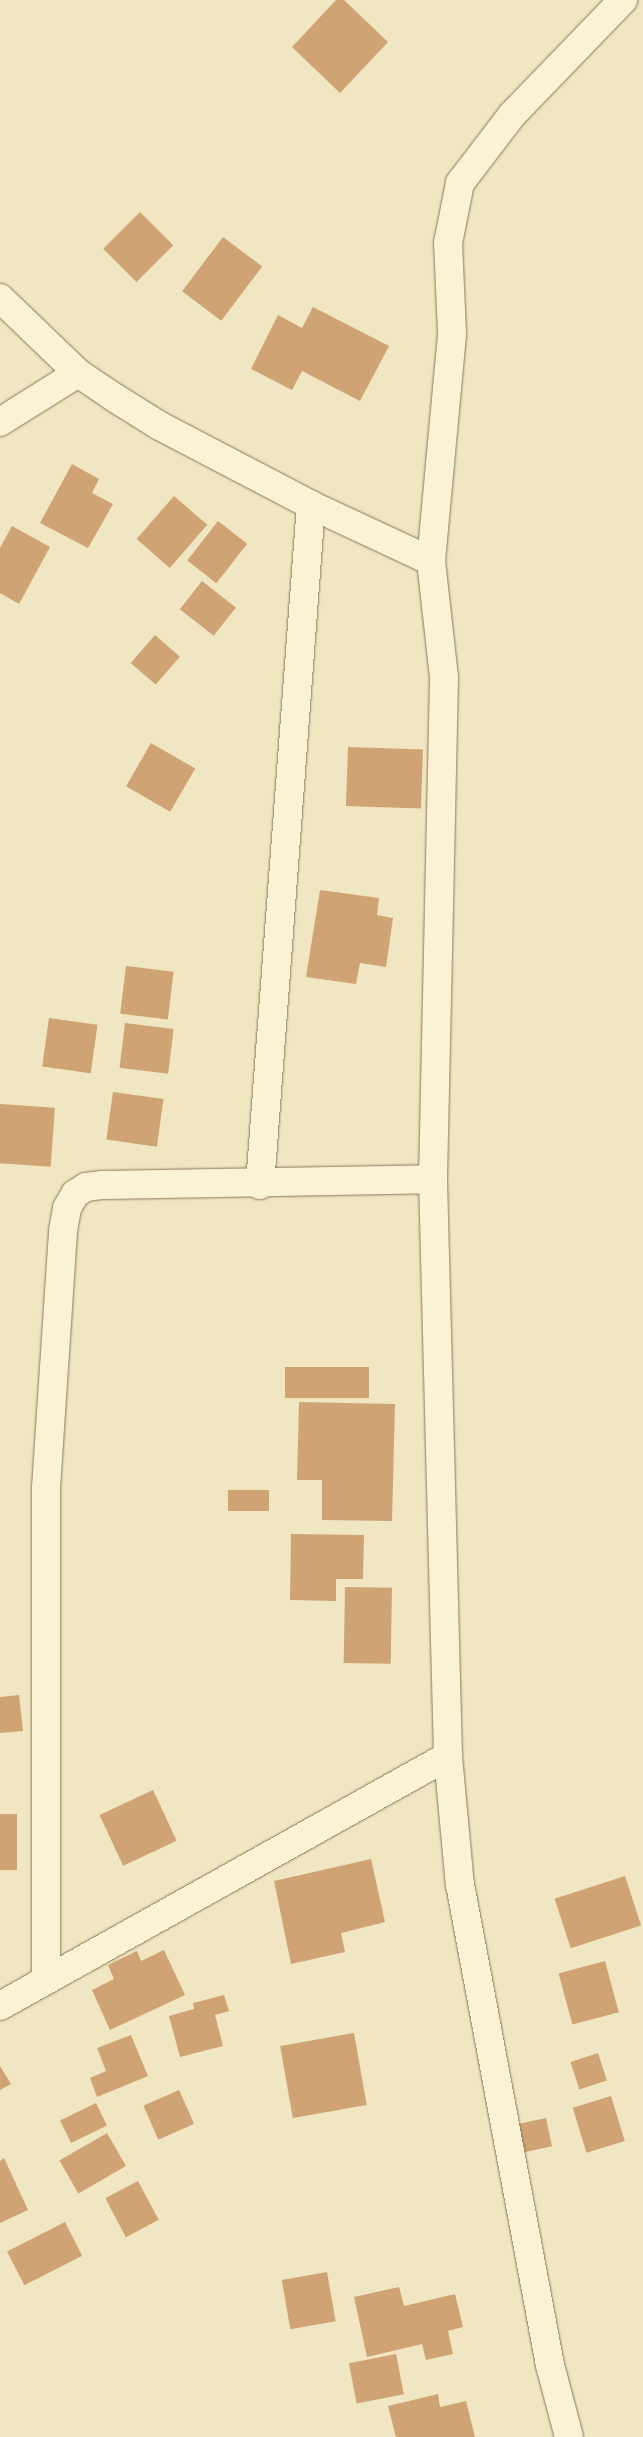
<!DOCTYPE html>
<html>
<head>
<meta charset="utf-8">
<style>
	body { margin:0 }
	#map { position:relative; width:643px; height:2437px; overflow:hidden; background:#f0e6c1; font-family:Literata,serif }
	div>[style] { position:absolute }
	.building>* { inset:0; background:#d0a375; transform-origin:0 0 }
	.roads { filter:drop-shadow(0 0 1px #8b7758) drop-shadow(0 0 1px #8b7758) }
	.minor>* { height:28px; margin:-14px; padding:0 14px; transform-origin:14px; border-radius:14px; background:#faf2d5 }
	span { translate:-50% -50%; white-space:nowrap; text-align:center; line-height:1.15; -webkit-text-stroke:4px #f7efd1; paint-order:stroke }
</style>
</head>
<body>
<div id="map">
	<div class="building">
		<i style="clip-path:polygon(336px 0,344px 0,388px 42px,340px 93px,292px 47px)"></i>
		<i style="left:140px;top:212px;width:47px;height:52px;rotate:45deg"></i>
		<i style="left:223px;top:237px;width:49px;height:68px;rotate:37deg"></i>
		<i style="clip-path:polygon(313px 307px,389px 346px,360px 401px,302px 371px,292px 390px,251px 369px,278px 315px,302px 328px)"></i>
		<i style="clip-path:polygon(72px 464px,99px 479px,92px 493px,113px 504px,88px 548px,40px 523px)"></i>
		<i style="left:174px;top:496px;width:44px;height:57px;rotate:41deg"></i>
		<i style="left:218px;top:521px;width:37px;height:50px;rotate:38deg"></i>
		<i style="clip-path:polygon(12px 526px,50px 547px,19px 604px,0 593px,0 548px)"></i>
		<i style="left:202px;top:581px;width:43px;height:36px;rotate:38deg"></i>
		<i style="left:155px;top:635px;width:33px;height:37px;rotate:41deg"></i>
		<i style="left:151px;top:743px;width:51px;height:50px;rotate:30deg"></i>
		<i style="left:348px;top:747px;width:75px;height:59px;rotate:2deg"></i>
		<i style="clip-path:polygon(320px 890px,379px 898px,377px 915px,393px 918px,386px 967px,360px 963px,356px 984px,306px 977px)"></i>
		<i style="left:126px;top:966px;width:48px;height:48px;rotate:7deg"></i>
		<i style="left:49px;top:1018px;width:49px;height:49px;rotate:8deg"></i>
		<i style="left:125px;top:1023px;width:49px;height:45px;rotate:7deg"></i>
		<i style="left:113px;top:1092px;width:51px;height:48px;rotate:8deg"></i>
		<i style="left:0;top:1104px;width:55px;height:59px;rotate:4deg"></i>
		<i style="left:285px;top:1367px;width:84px;height:31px"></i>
		<i style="clip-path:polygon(299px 1402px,395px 1404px,392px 1521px,322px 1520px,322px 1480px,297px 1480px)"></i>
		<i style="left:228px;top:1490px;width:41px;height:21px"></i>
		<i style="clip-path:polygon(291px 1534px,364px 1535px,363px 1579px,336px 1579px,336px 1601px,290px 1600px)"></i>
		<i style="left:345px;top:1587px;width:47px;height:76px;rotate:1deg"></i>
		<i style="clip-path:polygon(19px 1695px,23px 1731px,0 1733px,0 1697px)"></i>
		<i style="left:153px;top:1790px;width:56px;height:59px;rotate:65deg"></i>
		<i style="left:0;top:1814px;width:17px;height:56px"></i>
		<i style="clip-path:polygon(371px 1859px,385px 1922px,341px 1933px,345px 1952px,291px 1964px,274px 1881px)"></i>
		<i style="left:625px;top:1876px;width:52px;height:74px;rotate:72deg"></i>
		<i style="clip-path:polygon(164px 1950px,185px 1995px,110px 2030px,92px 1990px,114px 1979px,108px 1965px,137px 1951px,141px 1961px)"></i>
		<i style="left:605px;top:1961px;width:53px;height:48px;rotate:75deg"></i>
		<i style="clip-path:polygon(224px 1995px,229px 2011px,215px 2015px,223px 2046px,180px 2057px,169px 2016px,194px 2009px,193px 2003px)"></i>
		<i style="left:354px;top:2033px;width:73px;height:75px;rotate:80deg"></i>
		<i style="clip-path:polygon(131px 2035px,148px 2076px,97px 2097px,90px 2078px,106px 2071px,97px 2048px)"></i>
		<i style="left:598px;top:2053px;width:29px;height:29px;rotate:72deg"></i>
		<i style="clip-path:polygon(0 2066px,11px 2084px,0 2090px)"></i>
		<i style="left:179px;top:2090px;width:37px;height:39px;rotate:66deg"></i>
		<i style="left:611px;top:2096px;width:47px;height:40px;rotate:73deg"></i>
		<i style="left:96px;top:2103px;width:25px;height:40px;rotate:64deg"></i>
		<i style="left:546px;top:2118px;width:29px;height:32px;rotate:78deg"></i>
		<i style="left:107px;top:2133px;width:38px;height:55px;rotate:60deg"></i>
		<i style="clip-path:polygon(4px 2158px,28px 2210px,0 2223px,0 2161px)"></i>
		<i style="left:138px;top:2181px;width:44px;height:37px;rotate:62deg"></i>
		<i style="left:65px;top:2222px;width:38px;height:65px;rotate:63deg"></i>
		<i style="left:327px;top:2272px;width:50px;height:46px;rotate:80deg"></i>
		<i style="clip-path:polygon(399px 2287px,404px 2306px,455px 2294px,463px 2327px,448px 2331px,453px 2354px,426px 2360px,422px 2344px,367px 2357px,354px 2297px)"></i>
		<i style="left:396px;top:2354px;width:41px;height:48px;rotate:79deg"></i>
		<i style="clip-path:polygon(438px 2394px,440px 2407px,466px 2401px,475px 2437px,396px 2437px,388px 2406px)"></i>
	</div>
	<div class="roads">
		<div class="minor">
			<i style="left:0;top:298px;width:108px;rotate:43.9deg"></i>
			<i style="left:78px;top:373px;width:45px;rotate:34deg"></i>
			<i style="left:115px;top:398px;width:53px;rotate:31.9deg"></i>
			<i style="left:160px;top:426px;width:170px;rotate:27.6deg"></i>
			<i style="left:311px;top:505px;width:132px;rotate:25deg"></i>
			<i style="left:0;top:422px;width:92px;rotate:-32.1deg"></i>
			<i style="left:260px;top:1185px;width:682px;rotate:-85.71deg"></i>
			<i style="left:46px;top:1979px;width:491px;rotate:-90deg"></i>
			<i style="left:46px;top:1488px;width:258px;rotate:-86.2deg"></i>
			<i style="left:63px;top:1231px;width:23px;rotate:-80deg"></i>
			<i style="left:67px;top:1208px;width:16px;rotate:-60deg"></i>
			<i style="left:75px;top:1194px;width:13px;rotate:-32deg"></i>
			<i style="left:86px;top:1187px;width:17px;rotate:-7deg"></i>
			<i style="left:103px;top:1185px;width:330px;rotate:-1deg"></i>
			<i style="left:0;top:2006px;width:513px;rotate:-29.16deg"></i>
			<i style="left:569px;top:2437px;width:74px;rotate:-104.8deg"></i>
			<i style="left:550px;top:2365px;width:487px;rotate:-100.6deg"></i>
			<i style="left:460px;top:1886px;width:131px;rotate:-95.3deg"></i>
			<i style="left:448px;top:1756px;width:577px;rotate:-91.49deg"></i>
			<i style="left:433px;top:1179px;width:502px;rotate:-88.74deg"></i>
			<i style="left:444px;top:677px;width:117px;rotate:-96.4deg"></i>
			<i style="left:431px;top:561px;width:229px;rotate:-84.7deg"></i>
			<i style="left:452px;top:333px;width:90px;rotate:-92.5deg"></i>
			<i style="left:448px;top:243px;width:61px;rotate:-78.7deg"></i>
			<i style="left:460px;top:183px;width:86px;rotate:-52.6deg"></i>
			<i style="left:512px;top:115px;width:160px;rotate:-46deg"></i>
		</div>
	</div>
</div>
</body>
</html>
